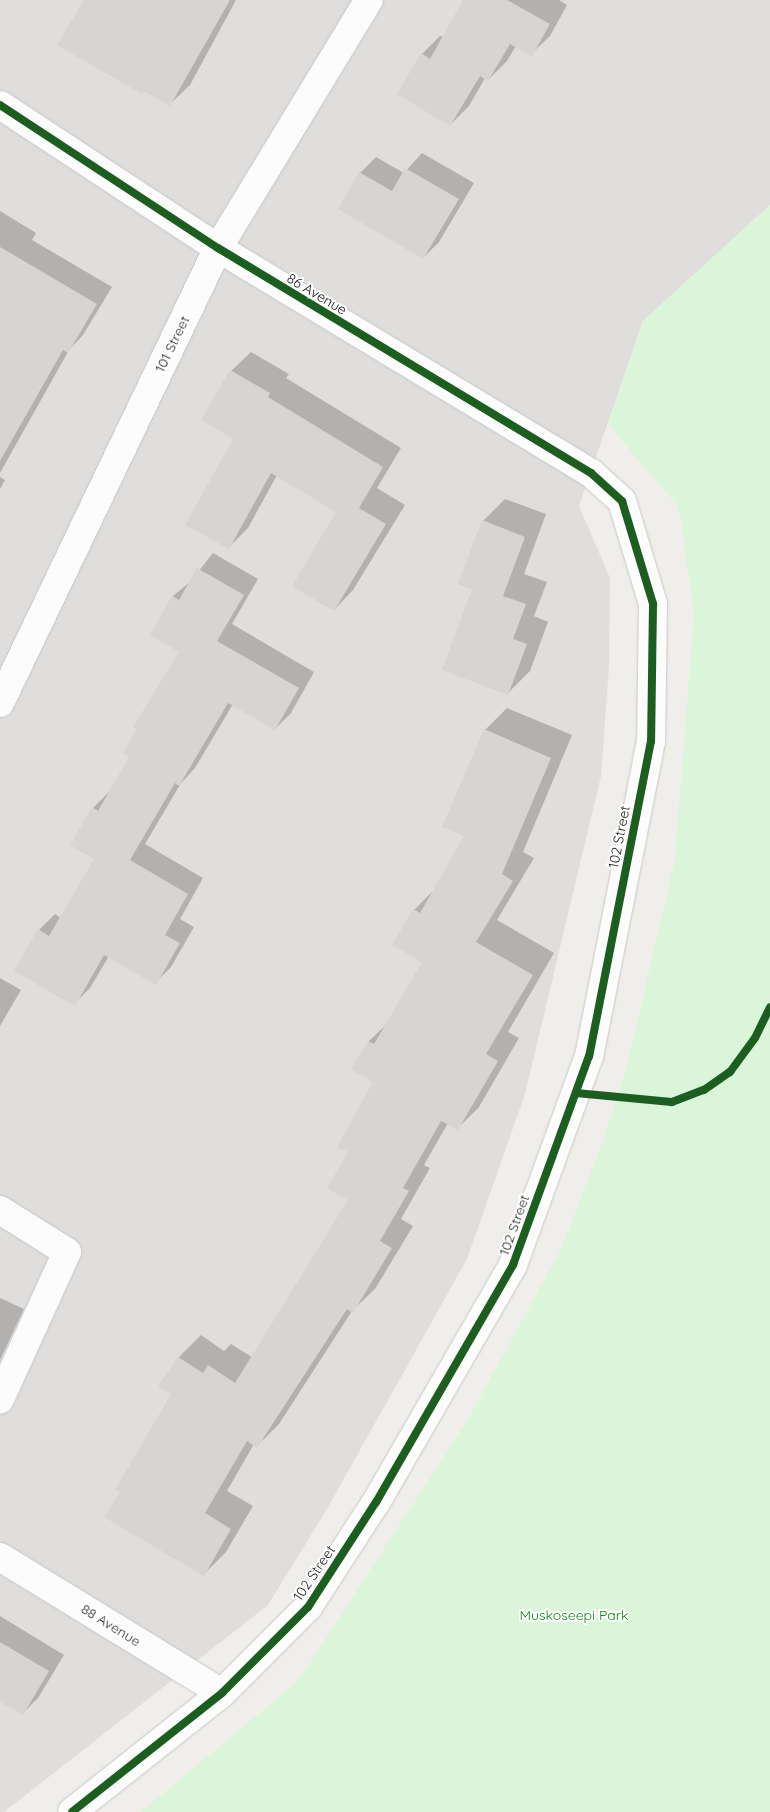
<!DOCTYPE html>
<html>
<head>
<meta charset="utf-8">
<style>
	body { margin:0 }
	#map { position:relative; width:770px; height:1812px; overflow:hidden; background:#f0eeeb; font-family:Quicksand,sans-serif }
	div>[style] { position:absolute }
	.residential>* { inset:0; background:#dfdedc }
	.park>* { inset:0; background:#daf5da }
	.shadow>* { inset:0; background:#0003 }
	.building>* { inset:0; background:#d7d4d2 }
	.roads { filter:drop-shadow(0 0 1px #c9c8c7) drop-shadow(0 0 1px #c9c8c7) }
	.minor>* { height:28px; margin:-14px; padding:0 14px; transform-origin:14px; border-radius:14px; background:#fdfcfc }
	.cycleway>* { height:8px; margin:-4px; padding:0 4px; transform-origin:4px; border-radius:4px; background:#1b5e20 }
	span { translate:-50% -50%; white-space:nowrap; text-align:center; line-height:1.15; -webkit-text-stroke:4px #fff; paint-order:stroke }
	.street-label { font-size:14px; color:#222 }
	.park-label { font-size:14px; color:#0c8416 }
</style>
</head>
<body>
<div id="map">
	<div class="residential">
		<i style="clip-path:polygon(0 0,770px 0,770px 205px,643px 321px,579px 506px,610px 578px,609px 666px,601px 776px,525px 1094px,467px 1259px,327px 1509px,268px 1605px,4px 1812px,0 1812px)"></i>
	</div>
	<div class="park">
		<i style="clip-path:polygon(770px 205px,770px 1812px,141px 1812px,298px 1681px,467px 1421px,560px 1251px,604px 1139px,628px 1062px,675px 859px,694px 613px,679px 508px,608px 424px,643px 321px)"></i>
	</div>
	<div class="shadow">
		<i style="clip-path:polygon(85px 0,236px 0,190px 85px,170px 104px)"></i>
		<i style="clip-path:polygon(465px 0,559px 0,567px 5px,550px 36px,531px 54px,516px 46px,507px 61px,488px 80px,485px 78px,469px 106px,450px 125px,422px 54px,440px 36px,444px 37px)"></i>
		<i style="clip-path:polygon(422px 153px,474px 183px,439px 242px,423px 258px,360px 173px,376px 157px,404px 173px)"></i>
		<i style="clip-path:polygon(0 211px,36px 233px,32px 240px,112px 287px,83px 335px,69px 350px,0 473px)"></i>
		<i style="clip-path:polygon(251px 352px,289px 374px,286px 378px,401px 448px,377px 488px,405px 505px,353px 590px,334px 610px,338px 511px,277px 475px,248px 528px,229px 547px,235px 439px,231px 371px)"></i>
		<i style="clip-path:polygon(0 477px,5px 480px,0 489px)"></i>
		<i style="clip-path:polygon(505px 499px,546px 514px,524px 574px,547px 582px,534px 616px,548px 622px,530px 671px,507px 694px,483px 521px)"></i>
		<i style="clip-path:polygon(213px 553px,258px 579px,232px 624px,314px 672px,291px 713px,275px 729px,233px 704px,195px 768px,181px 783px,145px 844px,203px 878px,180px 919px,194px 927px,171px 967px,155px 983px,109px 956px,90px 988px,74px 1004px,39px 930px,55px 914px,61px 918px,96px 858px,72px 844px,93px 808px,109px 792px,131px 756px,180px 651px,151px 635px,173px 596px,190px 582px)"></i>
		<i style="clip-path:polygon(507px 708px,572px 735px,523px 852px,534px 858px,497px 920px,554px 953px,508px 1032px,519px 1038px,479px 1107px,457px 1129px,448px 1123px,424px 1165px,430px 1168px,401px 1219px,413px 1226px,375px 1289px,352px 1311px,279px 1424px,257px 1446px,254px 1444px,227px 1491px,253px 1506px,226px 1552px,204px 1574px,122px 1492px,172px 1394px,179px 1357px,201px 1335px,224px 1351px,231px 1344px,252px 1357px,349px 1199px,349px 1152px,375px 1082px,353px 1069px,369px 1041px,389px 1022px,424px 961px,394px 944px,414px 910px,434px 890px,466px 836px,485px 730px)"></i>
		<i style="clip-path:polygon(0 978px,21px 990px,0 1026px)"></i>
		<i style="clip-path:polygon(0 1298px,24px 1309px,0 1360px)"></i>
		<i style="clip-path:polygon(0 1616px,64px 1655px,38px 1698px,22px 1714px,0 1700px)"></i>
	</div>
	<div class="building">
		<i style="clip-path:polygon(84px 0,230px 0,170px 106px,144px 91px,142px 94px,57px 45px)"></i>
		<i style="clip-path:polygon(463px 0,507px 0,550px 24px,532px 56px,510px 44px,488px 81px,480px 76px,450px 126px,397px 94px,421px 53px,430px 59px)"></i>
		<i style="clip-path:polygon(405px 168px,459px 199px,423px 259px,338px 209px,359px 172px,392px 191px)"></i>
		<i style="clip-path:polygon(0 247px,97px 304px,68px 353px,63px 350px,0 461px)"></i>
		<i style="clip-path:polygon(230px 370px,270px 393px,268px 397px,383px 467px,359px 508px,386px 524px,334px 611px,292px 586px,336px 512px,271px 473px,229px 549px,185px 525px,233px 439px,201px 420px)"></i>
		<i style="clip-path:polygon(482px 520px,525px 537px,503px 596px,526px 604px,513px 639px,527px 644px,508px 695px,442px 670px,472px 589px,458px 584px)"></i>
		<i style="clip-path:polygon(197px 568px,244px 595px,217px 641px,299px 688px,275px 730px,228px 703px,179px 786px,175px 783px,130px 860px,188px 894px,165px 935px,180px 943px,156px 985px,104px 955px,75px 1006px,14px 971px,38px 929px,49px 936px,94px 859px,70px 845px,92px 807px,98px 811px,129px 757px,123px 753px,137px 729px,133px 727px,179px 652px,150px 635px,172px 596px,179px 600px)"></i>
		<i style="clip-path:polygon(484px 729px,551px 758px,502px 874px,513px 881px,476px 942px,533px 975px,486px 1054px,498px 1061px,458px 1130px,441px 1121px,403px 1188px,409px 1191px,380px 1241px,392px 1248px,353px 1313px,347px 1309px,257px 1448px,247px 1441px,205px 1513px,231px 1529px,204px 1576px,104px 1517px,120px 1492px,115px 1490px,171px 1394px,158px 1386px,178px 1357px,203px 1373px,208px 1365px,235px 1383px,348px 1200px,327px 1188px,348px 1152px,337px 1147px,373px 1082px,351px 1069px,368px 1041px,374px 1044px,422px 962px,392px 945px,413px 909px,420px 913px,464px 836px,442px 827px)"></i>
		<i style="clip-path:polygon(0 1642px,49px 1671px,23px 1715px,0 1702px)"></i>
	</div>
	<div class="roads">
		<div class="minor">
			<i style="left:0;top:105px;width:261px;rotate:33.3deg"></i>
			<i style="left:218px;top:248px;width:436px;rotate:31.1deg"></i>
			<i style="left:591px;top:473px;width:42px;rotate:42.1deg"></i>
			<i style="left:622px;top:501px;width:108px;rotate:73.2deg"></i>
			<i style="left:653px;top:604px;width:137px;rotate:90.8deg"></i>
			<i style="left:651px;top:741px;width:321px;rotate:101.1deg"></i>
			<i style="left:589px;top:1056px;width:222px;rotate:110deg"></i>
			<i style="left:513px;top:1265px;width:274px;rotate:120deg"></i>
			<i style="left:376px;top:1502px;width:125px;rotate:122.9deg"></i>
			<i style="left:308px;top:1607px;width:122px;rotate:135deg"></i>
			<i style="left:222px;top:1693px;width:191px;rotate:141.6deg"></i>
			<i style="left:0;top:703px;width:505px;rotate:-64.4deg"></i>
			<i style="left:218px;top:248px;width:290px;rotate:-58.7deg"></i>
			<i style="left:0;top:1210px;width:79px;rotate:32.1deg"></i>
			<i style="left:67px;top:1252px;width:162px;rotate:114.5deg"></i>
			<i style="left:0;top:1557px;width:260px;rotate:31.5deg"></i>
		</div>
	</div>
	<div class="cycleway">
		<i style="left:0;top:105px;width:261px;rotate:33.3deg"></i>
		<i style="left:218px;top:248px;width:436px;rotate:31.1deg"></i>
		<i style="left:591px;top:473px;width:42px;rotate:42.1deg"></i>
		<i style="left:622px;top:501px;width:108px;rotate:73.2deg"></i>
		<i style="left:653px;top:604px;width:137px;rotate:90.8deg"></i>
		<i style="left:651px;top:741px;width:321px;rotate:101.1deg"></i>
		<i style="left:589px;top:1056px;width:222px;rotate:110deg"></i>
		<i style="left:513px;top:1265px;width:274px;rotate:120deg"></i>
		<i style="left:376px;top:1502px;width:125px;rotate:122.9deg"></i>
		<i style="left:308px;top:1607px;width:122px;rotate:135deg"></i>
		<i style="left:222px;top:1693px;width:191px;rotate:141.6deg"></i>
		<i style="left:576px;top:1093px;width:96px;rotate:5.4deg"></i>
		<i style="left:672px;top:1102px;width:34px;rotate:-21deg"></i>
		<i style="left:704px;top:1090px;width:32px;rotate:-35deg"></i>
		<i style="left:730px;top:1072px;width:42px;rotate:-53.7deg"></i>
		<i style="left:755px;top:1038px;width:34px;rotate:-64deg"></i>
	</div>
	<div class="street-label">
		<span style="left:317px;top:294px;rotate:31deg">86 Avenue</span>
		<span style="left:172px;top:344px;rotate:-64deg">101 Street</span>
		<span style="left:619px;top:837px;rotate:-79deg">102 Street</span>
		<span style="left:514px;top:1225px;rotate:-70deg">102 Street</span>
		<span style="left:314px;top:1573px;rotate:-56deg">102 Street</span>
		<span style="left:111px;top:1625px;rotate:32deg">88 Avenue</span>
	</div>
	<div class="park-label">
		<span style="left:574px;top:1615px">Muskoseepi Park</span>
	</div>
</div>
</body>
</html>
